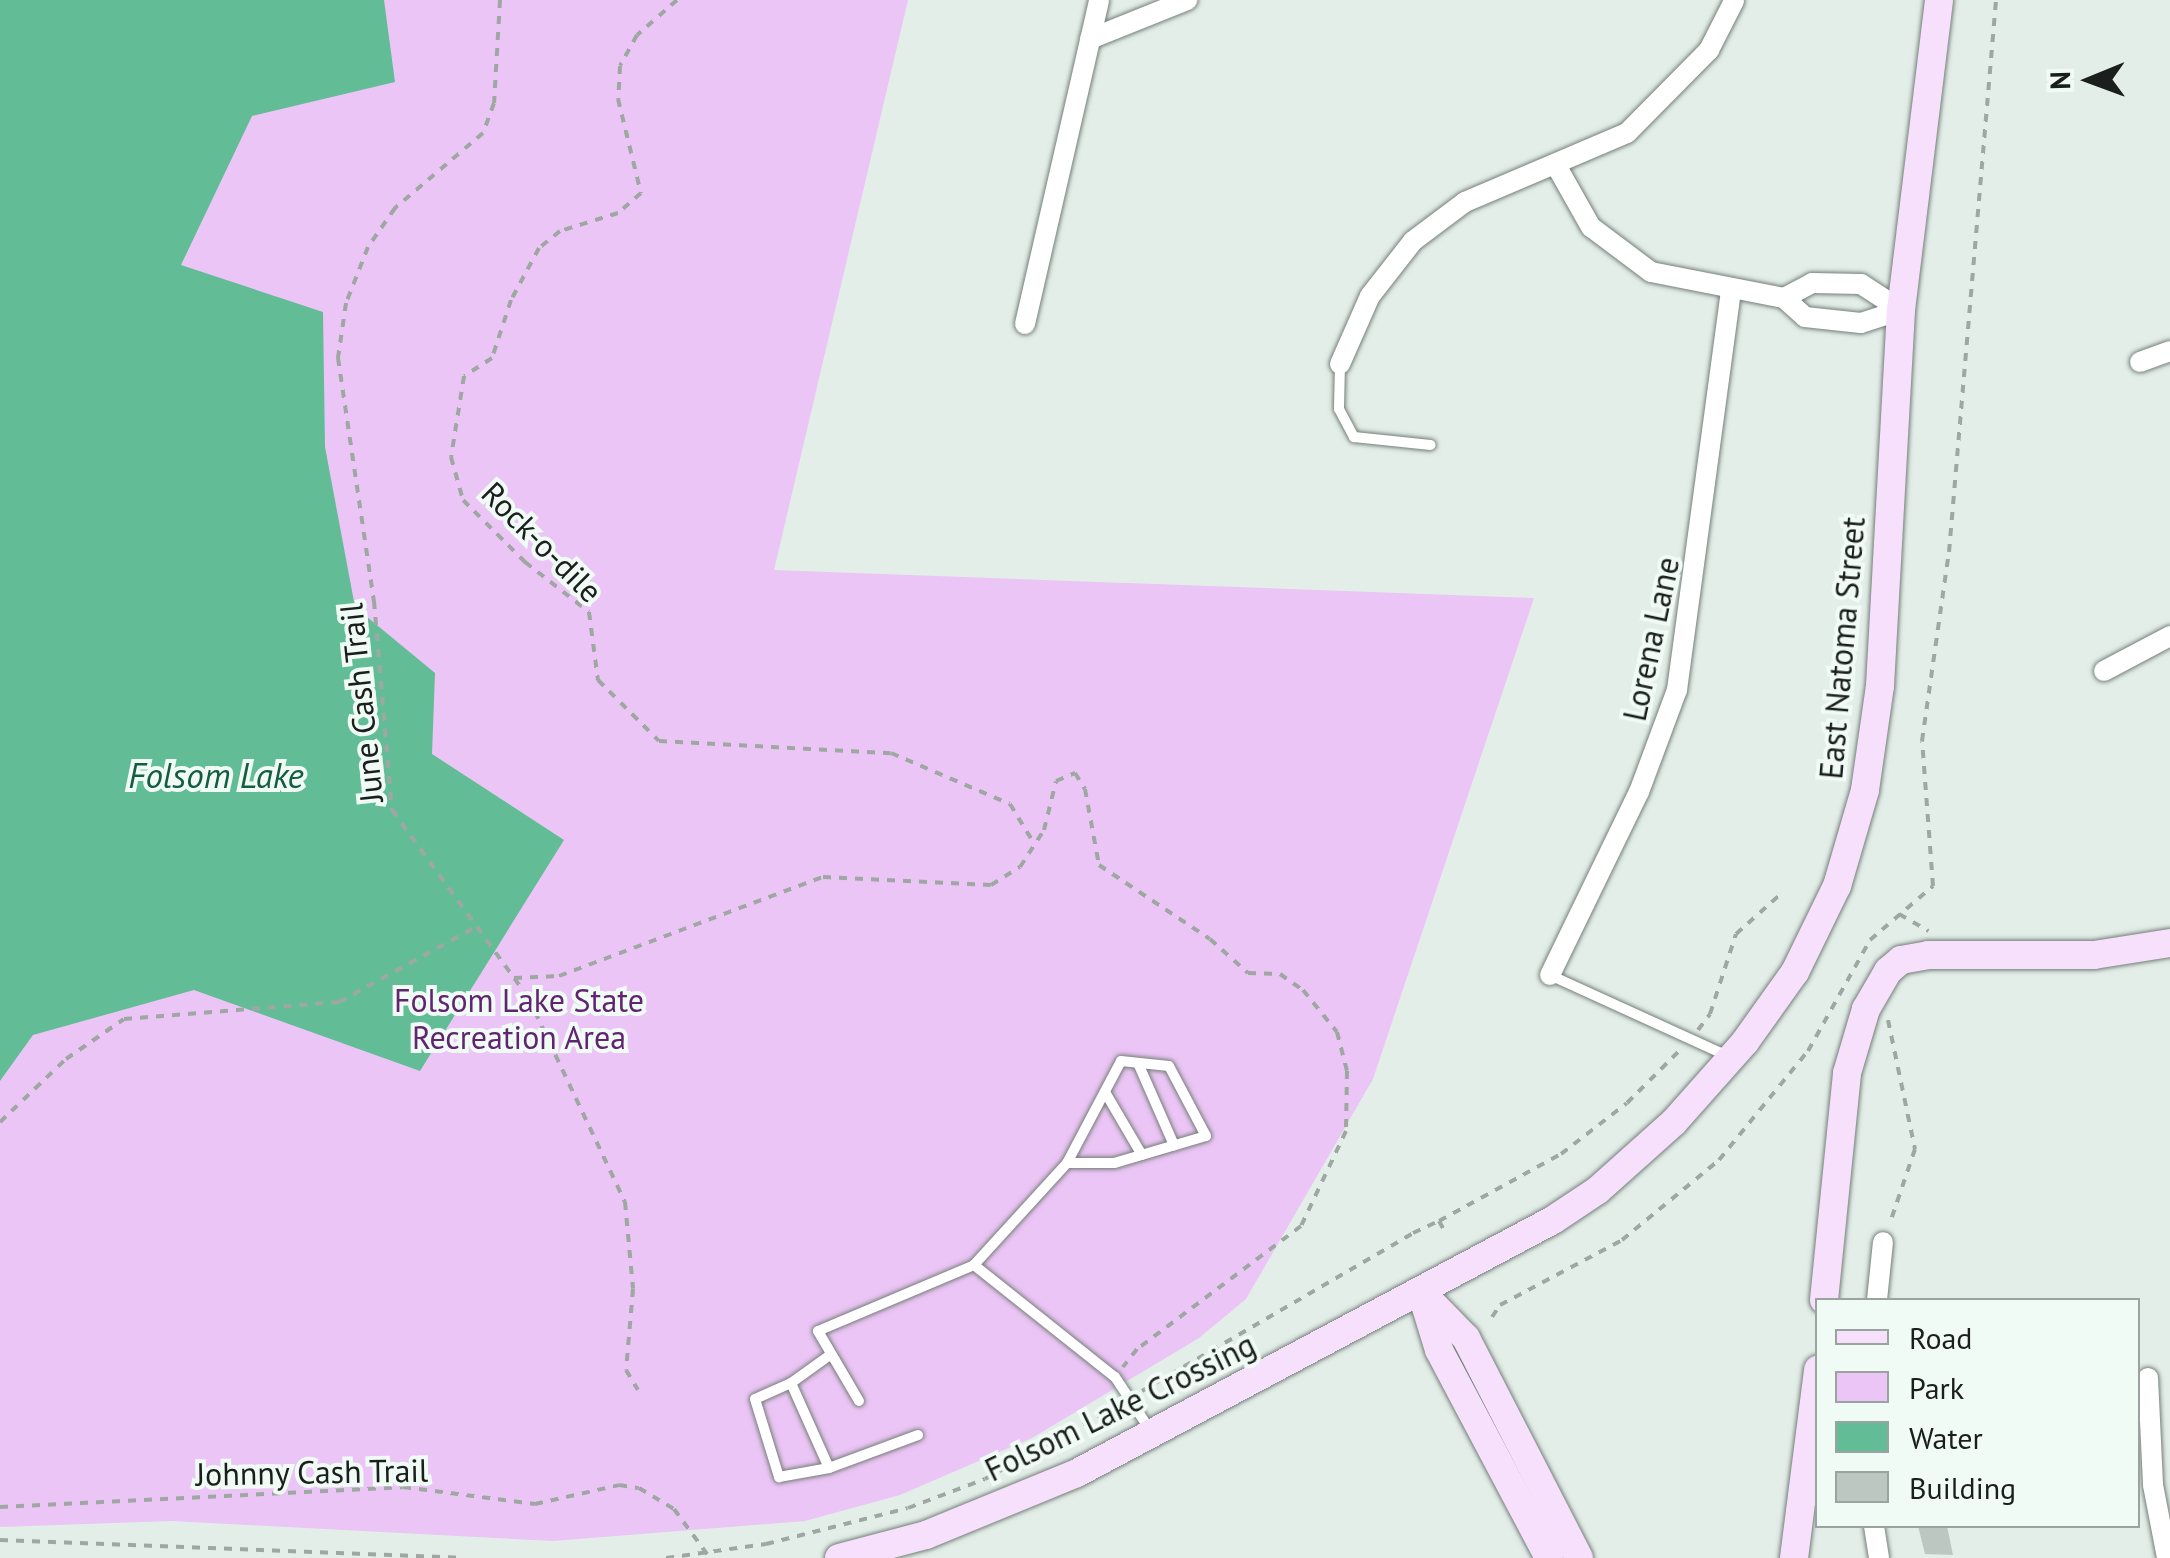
<!DOCTYPE html>
<html>
<head>
<meta charset="utf-8">
<style>
	body { margin:0 }
	#map { position:relative; width:2170px; height:1558px; overflow:hidden; background:#e3eee8; font-family:"PT Sans",sans-serif }
	div>[style] { position:absolute }
	.green>* { inset:0; background:#ebc5f5 }
	.water>* { inset:0; background:#62bd97 }
	.building>* { inset:0; background:#bdc7c2 }
	.path>* { height:4px; margin-top:-2px; transform-origin:0; background:repeating-linear-gradient(90deg,#9ea7a2 0 8px,transparent 0 16px) }
	.roads { filter:drop-shadow(0 0 2px #757f7a) drop-shadow(0 0 2px #757f7a) }
	.lane>* { height:10px; margin:-5px; padding:0 5px; transform-origin:5px; border-radius:5px; background:#fff }
	.street>* { height:20px; margin:-10px; padding:0 10px; transform-origin:10px; border-radius:10px; background:#fff }
	.secondary>* { height:28px; margin:-14px; padding:0 14px; transform-origin:14px; border-radius:14px; background:#f7e0fc }
	.path-bridge>* { height:4px; margin-top:-2px; transform-origin:0; background:repeating-linear-gradient(90deg,#9ea7a2 0 8px,transparent 0 16px) }
	span { translate:-50% -50%; white-space:nowrap; text-align:center; line-height:1.15; -webkit-text-stroke:8px #f0fbf6; paint-order:stroke }
	.street-label { font-size:32px; color:#1a1e1c }
	.park-label { font-size:32px; color:#612470 }
	.water-label { font-size:35px; color:#145c42; font-style:italic }
	.legend { position:absolute; left:1815px; top:1298px; width:325px; height:230px; box-sizing:border-box; background:#f0fbf6; border:2px solid #9aa39f; margin:0; padding:12px 18px; list-style:none; font-size:30px; color:#1a1e1c }
	.legend li { display:flex; align-items:center; gap:20px; height:50px }
	.legend b { width:50px; border:2px solid #9aa39f }
	.north { position:absolute; left:2040px; top:30px; width:100px; height:100px; -webkit-text-stroke:8px #f0fbf6; paint-order:stroke; rotate:269deg; font-size:28px; font-weight:700; line-height:40px; text-align:center; color:#1a1e1c }
	.north::after { content:''; display:block; margin:auto; width:35px; height:45px; background:#1a1e1c; clip-path:polygon(50% 0,100% 100%,50% 72%,0 100%) }
</style>
</head>
<body>
<div id="map">
	<div class="green">
		<i style="clip-path:polygon(0 0,908px 0,774px 570px,1534px 598px,1373px 1079px,1246px 1299px,1199px 1338px,1032px 1438px,900px 1495px,805px 1521px,553px 1541px,172px 1521px,0 1527px)"></i>
	</div>
	<div class="water">
		<i style="clip-path:polygon(0 0,384px 0,395px 82px,252px 116px,181px 265px,323px 312px,325px 447px,355px 607px,435px 673px,432px 754px,564px 840px,420px 1071px,194px 990px,33px 1035px,0 1081px)"></i>
	</div>
	<div class="building">
		<i style="clip-path:polygon(1918px 1526px,1947px 1526px,1953px 1555px,1925px 1554px)"></i>
	</div>
	<div class="path">
		<i style="left:500px;top:0;width:103px;rotate:93.3deg"></i>
		<i style="left:494px;top:103px;width:32px;rotate:110deg"></i>
		<i style="left:483px;top:133px;width:116px;rotate:139.6deg"></i>
		<i style="left:395px;top:208px;width:47px;rotate:124.7deg"></i>
		<i style="left:368px;top:247px;width:60px;rotate:111.4deg"></i>
		<i style="left:346px;top:303px;width:56px;rotate:98.3deg"></i>
		<i style="left:338px;top:358px;width:246px;rotate:81.6deg"></i>
		<i style="left:374px;top:601px;width:210px;rotate:85.1deg"></i>
		<i style="left:392px;top:810px;width:231px;rotate:54deg"></i>
		<i style="left:528px;top:997px;width:227px;rotate:64.7deg"></i>
		<i style="left:625px;top:1202px;width:87px;rotate:84.7deg"></i>
		<i style="left:633px;top:1289px;width:81px;rotate:94.9deg"></i>
		<i style="left:626px;top:1370px;width:23px;rotate:59deg"></i>
		<i style="left:677px;top:0;width:53px;rotate:138.8deg"></i>
		<i style="left:637px;top:35px;width:35px;rotate:119deg"></i>
		<i style="left:620px;top:66px;width:33px;rotate:93deg"></i>
		<i style="left:618px;top:99px;width:97px;rotate:76.3deg"></i>
		<i style="left:641px;top:193px;width:30px;rotate:139deg"></i>
		<i style="left:618px;top:213px;width:61px;rotate:162.8deg"></i>
		<i style="left:560px;top:231px;width:27px;rotate:141deg"></i>
		<i style="left:539px;top:248px;width:59px;rotate:118.3deg"></i>
		<i style="left:511px;top:300px;width:61px;rotate:108.1deg"></i>
		<i style="left:492px;top:358px;width:33px;rotate:147deg"></i>
		<i style="left:464px;top:376px;width:82px;rotate:99.1deg"></i>
		<i style="left:451px;top:457px;width:45px;rotate:74.4deg"></i>
		<i style="left:463px;top:500px;width:88px;rotate:45deg"></i>
		<i style="left:525px;top:562px;width:81px;rotate:38deg"></i>
		<i style="left:589px;top:612px;width:69px;rotate:82.5deg"></i>
		<i style="left:598px;top:680px;width:86px;rotate:45deg"></i>
		<i style="left:659px;top:741px;width:232px;rotate:3deg"></i>
		<i style="left:891px;top:753px;width:129px;rotate:23.2deg"></i>
		<i style="left:1010px;top:804px;width:42px;rotate:58.6deg"></i>
		<i style="left:1899px;top:914px;width:34px;rotate:30deg"></i>
		<i style="left:514px;top:978px;width:45px;rotate:-2.5deg"></i>
		<i style="left:559px;top:976px;width:282px;rotate:-20.6deg"></i>
		<i style="left:823px;top:877px;width:168px;rotate:2.7deg"></i>
		<i style="left:991px;top:885px;width:34px;rotate:-32deg"></i>
		<i style="left:1020px;top:867px;width:44px;rotate:-57deg"></i>
		<i style="left:1044px;top:830px;width:50px;rotate:-76.2deg"></i>
		<i style="left:1056px;top:781px;width:21px;rotate:-23deg"></i>
		<i style="left:1075px;top:773px;width:19px;rotate:58deg"></i>
		<i style="left:1085px;top:789px;width:77px;rotate:79.6deg"></i>
		<i style="left:1099px;top:865px;width:133px;rotate:33.7deg"></i>
		<i style="left:1210px;top:939px;width:51px;rotate:41.8deg"></i>
		<i style="left:1248px;top:973px;width:32px;rotate:2deg"></i>
		<i style="left:1280px;top:974px;width:28px;rotate:35deg"></i>
		<i style="left:1303px;top:990px;width:54px;rotate:51deg"></i>
		<i style="left:1337px;top:1032px;width:40px;rotate:75.6deg"></i>
		<i style="left:1347px;top:1071px;width:60px;rotate:91deg"></i>
		<i style="left:1346px;top:1131px;width:105px;rotate:115.3deg"></i>
		<i style="left:1301px;top:1226px;width:205px;rotate:143.1deg"></i>
		<i style="left:1137px;top:1349px;width:23px;rotate:128deg"></i>
		<i style="left:1888px;top:1020px;width:132px;rotate:78.2deg"></i>
		<i style="left:1915px;top:1149px;width:78px;rotate:108.7deg"></i>
		<i style="left:1698px;top:1030px;width:20px;rotate:-53deg"></i>
		<i style="left:1710px;top:1014px;width:84px;rotate:-72deg"></i>
		<i style="left:1736px;top:934px;width:63px;rotate:-41.8deg"></i>
		<i style="left:0;top:1122px;width:91px;rotate:-43.7deg"></i>
		<i style="left:66px;top:1059px;width:70px;rotate:-34.6deg"></i>
		<i style="left:124px;top:1019px;width:216px;rotate:-4.5deg"></i>
		<i style="left:339px;top:1002px;width:156px;rotate:-28.7deg"></i>
		<i style="left:1439px;top:1221px;width:139px;rotate:-28.8deg"></i>
		<i style="left:1561px;top:1154px;width:83px;rotate:-37.7deg"></i>
		<i style="left:1627px;top:1103px;width:78px;rotate:-45deg"></i>
		<i style="left:1492px;top:1317px;width:14px;rotate:-56deg"></i>
		<i style="left:1500px;top:1305px;width:138px;rotate:-28deg"></i>
		<i style="left:1622px;top:1240px;width:126px;rotate:-39.5deg"></i>
		<i style="left:1719px;top:1160px;width:141px;rotate:-50.8deg"></i>
		<i style="left:1808px;top:1051px;width:127px;rotate:-60.8deg"></i>
		<i style="left:1870px;top:940px;width:83px;rotate:-40.6deg"></i>
		<i style="left:1933px;top:886px;width:145px;rotate:-94.3deg"></i>
		<i style="left:1922px;top:741px;width:191px;rotate:-81.9deg"></i>
		<i style="left:1949px;top:552px;width:554px;rotate:-85.13deg"></i>
		<i style="left:1142px;top:1391px;width:314px;rotate:-30.2deg"></i>
		<i style="left:1413px;top:1233px;width:29px;rotate:-25deg"></i>
		<i style="left:1439px;top:1221px;width:10px;rotate:61deg"></i>
		<i style="left:0;top:1507px;width:403px;rotate:-2.8deg"></i>
		<i style="left:403px;top:1487px;width:133px;rotate:7.3deg"></i>
		<i style="left:535px;top:1504px;width:86px;rotate:-12.7deg"></i>
		<i style="left:619px;top:1485px;width:20px;rotate:9deg"></i>
		<i style="left:0;top:1540px;width:462px;rotate:2.2deg"></i>
		<i style="left:666px;top:1558px;width:101px;rotate:-8deg"></i>
		<i style="left:766px;top:1544px;width:146px;rotate:-14.2deg"></i>
		<i style="left:908px;top:1508px;width:82px;rotate:-20.6deg"></i>
		<i style="left:985px;top:1479px;width:150px;rotate:-29.1deg"></i>
	</div>
	<div class="roads">
		<div class="lane">
			<i style="left:1340px;top:364px;width:45px;rotate:91.3deg"></i>
			<i style="left:1339px;top:409px;width:32px;rotate:62deg"></i>
			<i style="left:1354px;top:437px;width:77px;rotate:5.9deg"></i>
			<i style="left:1550px;top:975px;width:198px;rotate:24.5deg"></i>
			<i style="left:1138px;top:1063px;width:90px;rotate:66.3deg"></i>
			<i style="left:1105px;top:1092px;width:73px;rotate:59.6deg"></i>
			<i style="left:974px;top:1265px;width:138px;rotate:-47.6deg"></i>
			<i style="left:1067px;top:1163px;width:115px;rotate:-62.1deg"></i>
			<i style="left:1121px;top:1061px;width:48px;rotate:5.9deg"></i>
			<i style="left:1169px;top:1066px;width:79px;rotate:62.1deg"></i>
			<i style="left:1206px;top:1136px;width:96px;rotate:163.6deg"></i>
			<i style="left:1114px;top:1163px;width:47px;rotate:180deg"></i>
			<i style="left:830px;top:1355px;width:48px;rotate:144.3deg"></i>
			<i style="left:791px;top:1383px;width:93px;rotate:65.9deg"></i>
			<i style="left:829px;top:1468px;width:95px;rotate:-20.3deg"></i>
			<i style="left:791px;top:1383px;width:39px;rotate:156deg"></i>
			<i style="left:755px;top:1399px;width:82px;rotate:72.9deg"></i>
			<i style="left:779px;top:1477px;width:51px;rotate:-10.2deg"></i>
			<i style="left:859px;top:1401px;width:81px;rotate:-120.4deg"></i>
			<i style="left:818px;top:1331px;width:169px;rotate:-22.9deg"></i>
			<i style="left:974px;top:1265px;width:180px;rotate:38.5deg"></i>
			<i style="left:1115px;top:1377px;width:67px;rotate:56.5deg"></i>
		</div>
		<div class="street">
			<i style="left:1090px;top:39px;width:105px;rotate:-21.9deg"></i>
			<i style="left:1557px;top:167px;width:69px;rotate:60.5deg"></i>
			<i style="left:1591px;top:227px;width:75px;rotate:36.9deg"></i>
			<i style="left:1651px;top:272px;width:136px;rotate:11.1deg"></i>
			<i style="left:1784px;top:298px;width:28px;rotate:42deg"></i>
			<i style="left:1805px;top:317px;width:56px;rotate:6.1deg"></i>
			<i style="left:1861px;top:323px;width:42px;rotate:-18deg"></i>
			<i style="left:1784px;top:298px;width:32px;rotate:-28deg"></i>
			<i style="left:1812px;top:283px;width:49px;rotate:1.2deg"></i>
			<i style="left:1861px;top:284px;width:48px;rotate:33deg"></i>
			<i style="left:1025px;top:324px;width:332px;rotate:-77.1deg"></i>
			<i style="left:2140px;top:362px;width:32px;rotate:-20deg"></i>
			<i style="left:1340px;top:364px;width:74px;rotate:-66.2deg"></i>
			<i style="left:1370px;top:296px;width:70px;rotate:-52deg"></i>
			<i style="left:1413px;top:241px;width:65px;rotate:-36.9deg"></i>
			<i style="left:1465px;top:202px;width:176px;rotate:-23.1deg"></i>
			<i style="left:1627px;top:133px;width:117px;rotate:-45.3deg"></i>
			<i style="left:1709px;top:50px;width:55px;rotate:-63deg"></i>
			<i style="left:2104px;top:671px;width:75px;rotate:-27.9deg"></i>
			<i style="left:1550px;top:975px;width:203px;rotate:-64.1deg"></i>
			<i style="left:1639px;top:792px;width:109px;rotate:-69.6deg"></i>
			<i style="left:1677px;top:690px;width:402px;rotate:-82.3deg"></i>
			<i style="left:1877px;top:1300px;width:58px;rotate:-84.1deg"></i>
			<i style="left:2148px;top:1378px;width:107px;rotate:87.3deg"></i>
			<i style="left:2153px;top:1485px;width:74px;rotate:79.1deg"></i>
			<i style="left:1874px;top:1526px;width:32px;rotate:81deg"></i>
		</div>
		<div class="secondary">
			<i style="left:1421px;top:1292px;width:64px;rotate:45.6deg"></i>
			<i style="left:1466px;top:1338px;width:247px;rotate:62.8deg"></i>
			<i style="left:1423px;top:1298px;width:54px;rotate:72.9deg"></i>
			<i style="left:1439px;top:1350px;width:235px;rotate:62.1deg"></i>
			<i style="left:1824px;top:1300px;width:228px;rotate:-84.2deg"></i>
			<i style="left:1847px;top:1073px;width:67px;rotate:-73.5deg"></i>
			<i style="left:1866px;top:1009px;width:44px;rotate:-59.9deg"></i>
			<i style="left:1888px;top:971px;width:17px;rotate:-40deg"></i>
			<i style="left:1901px;top:960px;width:27px;rotate:-10deg"></i>
			<i style="left:1928px;top:955px;width:166px"></i>
			<i style="left:2094px;top:955px;width:77px;rotate:-9deg"></i>
			<i style="left:839px;top:1558px;width:90px;rotate:-14.8deg"></i>
			<i style="left:926px;top:1535px;width:163px;rotate:-22.3deg"></i>
			<i style="left:1077px;top:1473px;width:539px;rotate:-27.99deg"></i>
			<i style="left:1553px;top:1220px;width:54px;rotate:-33.7deg"></i>
			<i style="left:1598px;top:1190px;width:102px;rotate:-41.8deg"></i>
			<i style="left:1674px;top:1122px;width:107px;rotate:-48.4deg"></i>
			<i style="left:1745px;top:1042px;width:86px;rotate:-54.5deg"></i>
			<i style="left:1795px;top:972px;width:96px;rotate:-64deg"></i>
			<i style="left:1837px;top:886px;width:100px;rotate:-73.7deg"></i>
			<i style="left:1865px;top:790px;width:105px;rotate:-81.8deg"></i>
			<i style="left:1880px;top:686px;width:377px;rotate:-86.8deg"></i>
			<i style="left:1901px;top:310px;width:312px;rotate:-83deg"></i>
			<i style="left:1794px;top:1558px;width:190px;rotate:-82.7deg"></i>
		</div>
	</div>
	<div class="path-bridge">
		<i style="left:639px;top:1488px;width:41px;rotate:31deg"></i>
		<i style="left:674px;top:1509px;width:61px;rotate:53.7deg"></i>
	</div>
	<div class="street-label">
		<span style="left:542px;top:542px;rotate:45deg">Rock-o-dile</span>
		<span style="left:1651px;top:639px;rotate:-78deg">Lorena Lane</span>
		<span style="left:1842px;top:648px;rotate:-85deg">East Natoma Street</span>
		<span style="left:361px;top:703px;rotate:-96deg">June Cash Trail</span>
		<span style="left:1120px;top:1407px;rotate:-26deg">Folsom Lake Crossing</span>
		<span style="left:312px;top:1472px;rotate:-1deg">Johnny Cash Trail</span>
	</div>
	<div class="park-label">
		<span style="left:519px;top:1019px">Folsom Lake State<br>Recreation Area</span>
	</div>
	<div class="water-label">
		<span style="left:216px;top:775px">Folsom Lake</span>
	</div>
	<ul class="legend">
	<li><b style="height:12px;background:#f7e0fc"></b>Road</li>
	<li><b style="height:28px;background:#ebc5f5"></b>Park</li>
	<li><b style="height:28px;background:#62bd97"></b>Water</li>
	<li><b style="height:28px;background:#bdc7c2"></b>Building</li>
	</ul>
	<div class="north">N</div>
</div>
</body>
</html>
